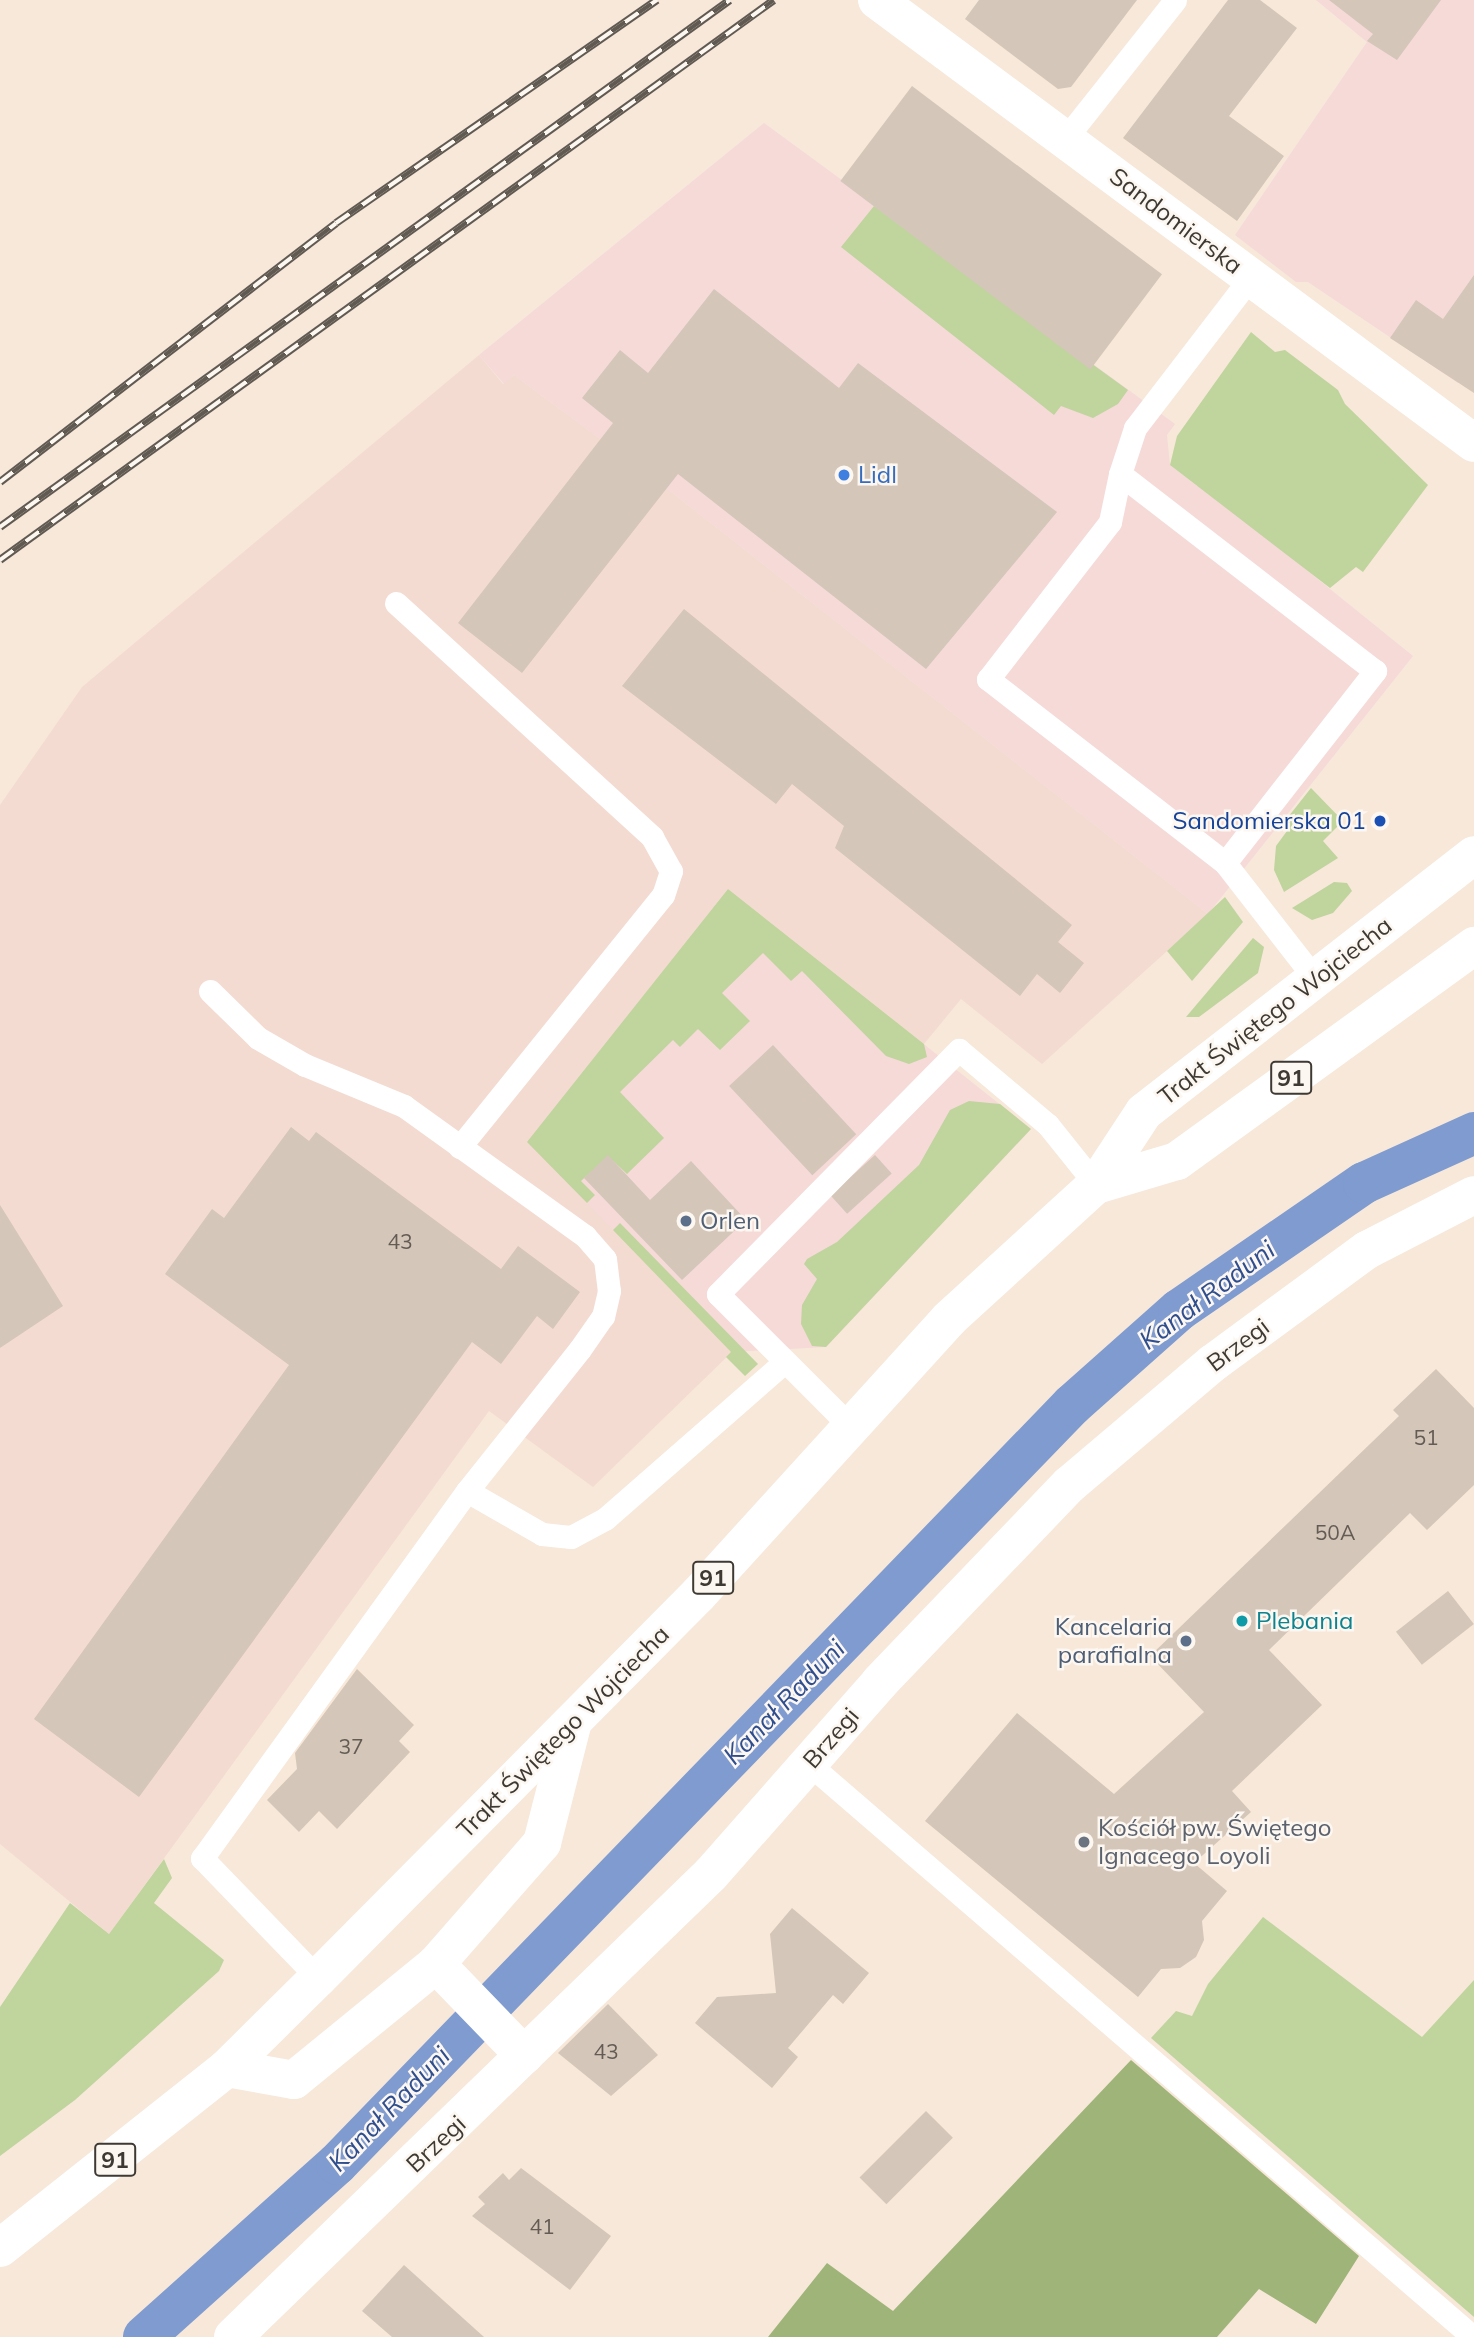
<!DOCTYPE html>
<html>
<head>
<meta charset="utf-8">
<style>
	body { margin:0 }
	#map { position:relative; width:1474px; height:2337px; overflow:hidden; background:#f7e8da; font-family:Mulish,sans-serif }
	div>[style] { position:absolute }
	.commercial>* { inset:0; background:#f5dad8 }
	.industrial>* { inset:0; background:#f3dbd1 }
	.green>* { inset:0; background:#c0d49d }
	.forest>* { inset:0; background:#9fb479 }
	.canal>* { height:42px; margin:-21px; padding:0 21px; transform-origin:21px; border-radius:21px; background:#7f9bcf }
	.building>* { inset:0; background:#d4c6b8; transform-origin:0 0 }
	.service>* { height:23px; margin:-11.5px; padding:0 11.5px; transform-origin:11.5px; border-radius:11.5px; background:#fff }
	.minor>* { height:38px; margin:-19px; padding:0 19px; transform-origin:19px; border-radius:19px; background:#fff }
	.tertiary>* { height:38px; margin:-19px; padding:0 19px; transform-origin:19px; border-radius:19px; background:#fff }
	.primary>* { height:38px; margin:-19px; padding:0 19px; transform-origin:19px; border-radius:19px; background:#fff }
	.rail>* { height:8px; margin-top:-4px; transform-origin:0; background:repeating-linear-gradient(90deg,#fdf7f1 0 16px,#605a52 0 32px); box-sizing:border-box; border-block:2px solid #605a52 }
	.dots>* { width:19px; height:19px; translate:-50% -50%; box-sizing:border-box; border:4px solid #fdf7f1; border-radius:50% }
	span { translate:-50% -50%; white-space:nowrap; text-align:center; line-height:1.15; -webkit-text-stroke:5px #fdf7f1; paint-order:stroke }
	.number-label { font-size:21px; color:#645c54 }
	.number-label span { -webkit-text-stroke-width:0 }
	.shield-label span { padding:2px 5px; background:#fdf7f1; border:2px solid; border-radius:5px; -webkit-text-stroke-width:0 }
	.shield-label { font-size:23px; color:#3e3933; font-weight:700 }
	.street-label { font-size:24px; color:#3e3933 }
	.shop-label { font-size:24px; color:#366cbe }
	.left { translate:0 -50%; text-align:left }
	.transit-label { font-size:24px; color:#164399 }
	.right { translate:-100% -50%; text-align:right }
	.service-label { font-size:24px; color:#4e5e75 }
	.culture-label { font-size:24px; color:#0d838f }
	.worship-label { font-size:24px; color:#5b616d }
	.water-label { font-size:26px; color:#2e4e90; font-style:italic }
</style>
</head>
<body>
<div id="map">
	<div class="commercial">
		<i style="clip-path:polygon(1316px 0,1474px 0,1474px 357px,1458px 383px,1308px 282px,1296px 282px,1235px 235px,1367px 42px)"></i>
		<i style="clip-path:polygon(764px 123px,1175px 424px,1167px 435px,1170px 465px,1197px 486px,1199px 483px,1413px 656px,1208px 914px,665px 487px,514px 375px,504px 384px,479px 355px)"></i>
		<i style="clip-path:polygon(728px 889px,1031px 1129px,826px 1347px,732px 1352px,527px 1142px)"></i>
	</div>
	<div class="industrial">
		<i style="clip-path:polygon(479px 355px,503px 384px,514px 375px,665px 487px,1208px 914px,1042px 1064px,961px 999px,924px 1044px,728px 889px,528px 1142px,732px 1352px,593px 1487px,489px 1411px,109px 1934px,0 1844px,0 805px,82px 687px)"></i>
	</div>
	<div class="green">
		<i style="clip-path:polygon(874px 206px,1128px 390px,1118px 404px,1093px 418px,1061px 406px,1054px 415px,841px 247px)"></i>
		<i style="clip-path:polygon(1251px 332px,1275px 352px,1285px 350px,1338px 390px,1345px 404px,1428px 485px,1363px 572px,1356px 567px,1330px 588px,1170px 465px,1177px 436px)"></i>
		<i style="clip-path:polygon(1311px 788px,1343px 821px,1323px 841px,1338px 858px,1284px 892px,1274px 870px,1276px 846px,1287px 831px,1281px 826px)"></i>
		<i style="clip-path:polygon(1334px 882px,1347px 883px,1352px 891px,1333px 913px,1312px 920px,1292px 908px)"></i>
		<i style="clip-path:polygon(728px 889px,924px 1044px,927px 1057px,909px 1064px,886px 1056px,802px 971px,791px 981px,763px 953px,722px 993px,750px 1021px,720px 1050px,698px 1029px,680px 1047px,673px 1040px,620px 1092px,664px 1138px,627px 1174px,608px 1156px,581px 1181px,595px 1195px,587px 1203px,527px 1142px)"></i>
		<i style="clip-path:polygon(1225px 897px,1243px 922px,1192px 981px,1167px 951px)"></i>
		<i style="clip-path:polygon(1253px 938px,1264px 947px,1258px 973px,1199px 1017px,1186px 1017px)"></i>
		<i style="clip-path:polygon(969px 1101px,1000px 1104px,1031px 1129px,826px 1347px,812px 1346px,801px 1324px,802px 1305px,817px 1279px,804px 1264px,807px 1259px,837px 1242px,919px 1165px,950px 1110px)"></i>
		<i style="clip-path:polygon(620px 1223px,758px 1364px,745px 1376px,726px 1357px,731px 1352px,613px 1230px)"></i>
		<i style="clip-path:polygon(164px 1859px,172px 1878px,154px 1903px,224px 1960px,219px 1971px,75px 2100px,0 2156px,0 2007px,70px 1903px,109px 1934px)"></i>
		<i style="clip-path:polygon(1263px 1917px,1422px 2037px,1474px 1980px,1474px 2317px,1151px 2038px,1176px 2011px,1192px 2016px,1208px 1984px)"></i>
	</div>
	<div class="forest">
		<i style="clip-path:polygon(1131px 2060px,1359px 2256px,1316px 2324px,1259px 2289px,1217px 2337px,768px 2337px,827px 2263px,893px 2311px)"></i>
	</div>
	<div class="canal">
		<i style="left:144px;top:2337px;width:259px;rotate:-41.9deg"></i>
		<i style="left:337px;top:2164px;width:1057px;rotate:-45.92deg"></i>
		<i style="left:1072px;top:1405px;width:143px;rotate:-41.6deg"></i>
		<i style="left:1179px;top:1310px;width:224px;rotate:-34.5deg"></i>
		<i style="left:1364px;top:1183px;width:121px;rotate:-24.4deg"></i>
	</div>
	<div class="building">
		<i style="clip-path:polygon(979px 0,1137px 0,1071px 87px,1058px 89px,965px 19px)"></i>
		<i style="clip-path:polygon(1228px 0,1260px 0,1297px 28px,1229px 116px,1284px 156px,1237px 221px,1123px 138px)"></i>
		<i style="clip-path:polygon(1329px 0,1441px 0,1397px 60px,1367px 41px,1373px 34px)"></i>
		<i style="left:912px;top:86px;width:313px;height:119px;rotate:37deg"></i>
		<i style="clip-path:polygon(1474px 275px,1474px 393px,1390px 338px,1416px 300px,1443px 319px)"></i>
		<i style="clip-path:polygon(714px 289px,839px 388px,858px 363px,1057px 512px,926px 669px,678px 474px,522px 673px,458px 623px,613px 423px,582px 398px,620px 350px,648px 373px)"></i>
		<i style="clip-path:polygon(684px 609px,1072px 925px,1058px 942px,1084px 963px,1060px 993px,1037px 974px,1020px 996px,835px 848px,844px 826px,792px 784px,776px 804px,622px 686px)"></i>
		<i style="left:773px;top:1045px;width:122px;height:60px;rotate:47deg"></i>
		<i style="clip-path:polygon(291px 1127px,309px 1141px,316px 1132px,501px 1269px,518px 1246px,580px 1292px,553px 1329px,537px 1316px,501px 1364px,472px 1342px,139px 1797px,34px 1719px,289px 1365px,165px 1274px,212px 1209px,224px 1218px)"></i>
		<i style="clip-path:polygon(608px 1155px,650px 1200px,691px 1161px,746px 1220px,682px 1280px,584px 1178px)"></i>
		<i style="left:875px;top:1155px;width:25px;height:60px;rotate:48deg"></i>
		<i style="clip-path:polygon(0 1205px,63px 1306px,0 1348px)"></i>
		<i style="clip-path:polygon(1436px 1369px,1474px 1408px,1474px 1485px,1427px 1530px,1410px 1513px,1269px 1650px,1322px 1705px,1232px 1791px,1251px 1812px,1194px 1863px,1227px 1891px,1202px 1921px,1204px 1940px,1196px 1957px,1180px 1968px,1161px 1969px,1138px 1997px,925px 1821px,1017px 1713px,1114px 1794px,1204px 1712px,1150px 1656px,1399px 1416px,1393px 1410px)"></i>
		<i style="left:1448px;top:1591px;width:42px;height:66px;rotate:52deg"></i>
		<i style="clip-path:polygon(357px 1669px,414px 1725px,399px 1741px,410px 1752px,337px 1829px,319px 1811px,299px 1832px,267px 1800px,297px 1769px,295px 1753px)"></i>
		<i style="clip-path:polygon(792px 1908px,869px 1973px,843px 2004px,833px 1995px,788px 2048px,798px 2057px,772px 2088px,695px 2023px,717px 1997px,776px 1993px,770px 1934px)"></i>
		<i style="clip-path:polygon(608px 2004px,658px 2055px,611px 2096px,558px 2053px)"></i>
		<i style="left:926px;top:2111px;width:38px;height:94px;rotate:45deg"></i>
		<i style="clip-path:polygon(521px 2168px,611px 2236px,570px 2290px,472px 2216px,485px 2204px,478px 2197px,503px 2173px,509px 2180px)"></i>
		<i style="clip-path:polygon(404px 2265px,484px 2337px,392px 2337px,362px 2311px)"></i>
	</div>
	<div class="service">
		<i style="left:1065px;top:139px;width:177px;rotate:-51.6deg"></i>
		<i style="left:1120px;top:474px;width:49px;rotate:101.8deg"></i>
		<i style="left:1110px;top:522px;width:199px;rotate:127.8deg"></i>
		<i style="left:988px;top:679px;width:300px;rotate:37.8deg"></i>
		<i style="left:1225px;top:863px;width:244px;rotate:-52deg"></i>
		<i style="left:1375px;top:671px;width:322px;rotate:-142.3deg"></i>
		<i style="left:1120px;top:474px;width:48px;rotate:-71.9deg"></i>
		<i style="left:1135px;top:428px;width:190px;rotate:-52.5deg"></i>
		<i style="left:396px;top:603px;width:347px;rotate:42.4deg"></i>
		<i style="left:652px;top:837px;width:39px;rotate:61deg"></i>
		<i style="left:671px;top:871px;width:25px;rotate:108deg"></i>
		<i style="left:663px;top:895px;width:324px;rotate:128.9deg"></i>
		<i style="left:1225px;top:863px;width:150px;rotate:52.1deg"></i>
		<i style="left:210px;top:991px;width:67px;rotate:44.4deg"></i>
		<i style="left:258px;top:1038px;width:54px;rotate:29.9deg"></i>
		<i style="left:305px;top:1065px;width:107px;rotate:22.5deg"></i>
		<i style="left:404px;top:1106px;width:223px;rotate:35.7deg"></i>
		<i style="left:585px;top:1236px;width:30px;rotate:49deg"></i>
		<i style="left:605px;top:1259px;width:32px;rotate:83deg"></i>
		<i style="left:609px;top:1291px;width:26px;rotate:103deg"></i>
		<i style="left:603px;top:1316px;width:40px;rotate:124.9deg"></i>
		<i style="left:580px;top:1349px;width:181px;rotate:128.5deg"></i>
		<i style="left:467px;top:1491px;width:453px;rotate:125.8deg"></i>
		<i style="left:202px;top:1858px;width:167px;rotate:46deg"></i>
		<i style="left:851px;top:1427px;width:188px;rotate:-135deg"></i>
		<i style="left:718px;top:1294px;width:343px;rotate:-45.4deg"></i>
		<i style="left:959px;top:1050px;width:116px;rotate:40.1deg"></i>
		<i style="left:1048px;top:1125px;width:77px;rotate:51.3deg"></i>
		<i style="left:467px;top:1491px;width:86px;rotate:29.8deg"></i>
		<i style="left:542px;top:1534px;width:29px;rotate:6deg"></i>
		<i style="left:571px;top:1537px;width:38px;rotate:-28deg"></i>
		<i style="left:605px;top:1519px;width:237px;rotate:-41.2deg"></i>
		<i style="left:809px;top:1764px;width:877px;rotate:40.79deg"></i>
	</div>
	<div class="minor">
		<i style="left:436px;top:1964px;width:127px;rotate:46deg"></i>
		<i style="left:227px;top:2068px;width:68px;rotate:10.2deg"></i>
		<i style="left:294px;top:2080px;width:183px;rotate:-39.2deg"></i>
		<i style="left:436px;top:1964px;width:161px;rotate:-48.8deg"></i>
		<i style="left:542px;top:1843px;width:122px;rotate:-75.7deg"></i>
		<i style="left:233px;top:2337px;width:665px;rotate:-44.09deg"></i>
		<i style="left:711px;top:1874px;width:256px;rotate:-48.6deg"></i>
		<i style="left:880px;top:1682px;width:273px;rotate:-46.2deg"></i>
		<i style="left:1069px;top:1485px;width:189px;rotate:-40.3deg"></i>
		<i style="left:1213px;top:1363px;width:191px;rotate:-36.3deg"></i>
		<i style="left:1367px;top:1250px;width:120px;rotate:-27.2deg"></i>
	</div>
	<div class="tertiary">
		<i style="left:877px;top:0;width:743px;rotate:36.58deg"></i>
	</div>
	<div class="primary">
		<i style="left:1096px;top:1185px;width:84px;rotate:-16.5deg"></i>
		<i style="left:1177px;top:1161px;width:367px;rotate:-35.9deg"></i>
		<i style="left:0;top:2248px;width:290px;rotate:-38.4deg"></i>
		<i style="left:227px;top:2068px;width:128px;rotate:-44.7deg"></i>
		<i style="left:318px;top:1978px;width:540px;rotate:-45.23deg"></i>
		<i style="left:698px;top:1595px;width:373px;rotate:-47.7deg"></i>
		<i style="left:949px;top:1319px;width:199px;rotate:-42.4deg"></i>
		<i style="left:1096px;top:1185px;width:87px;rotate:-56.7deg"></i>
		<i style="left:1144px;top:1112px;width:418px;rotate:-37.9deg"></i>
	</div>
	<div class="rail">
		<i style="left:0;top:482px;width:424px;rotate:-37.6deg"></i>
		<i style="left:336px;top:223px;width:391px;rotate:-34.8deg"></i>
		<i style="left:0;top:527px;width:900px;rotate:-35.83deg"></i>
		<i style="left:0;top:560px;width:955px;rotate:-35.89deg"></i>
	</div>
	<div class="dots">
		<i style="left:844px;top:475px;background:#3f7fe0"></i>
		<i style="left:1380px;top:821px;background:#1a4fb4"></i>
		<i style="left:686px;top:1221px;background:#5c6f8a"></i>
		<i style="left:1242px;top:1621px;background:#0f9aa8"></i>
		<i style="left:1186px;top:1641px;background:#5c6f8a"></i>
		<i style="left:1084px;top:1842px;background:#6b7280"></i>
	</div>
	<div class="number-label">
		<span style="left:400px;top:1241px">43</span>
		<span style="left:1426px;top:1437px">51</span>
		<span style="left:1335px;top:1532px">50A</span>
		<span style="left:351px;top:1746px">37</span>
		<span style="left:606px;top:2051px">43</span>
		<span style="left:542px;top:2226px">41</span>
	</div>
	<div class="shield-label">
		<span style="left:1291px;top:1078px">91</span>
		<span style="left:713px;top:1578px">91</span>
		<span style="left:115px;top:2160px">91</span>
	</div>
	<div class="street-label">
		<span style="left:1176px;top:221px;rotate:37deg">Sandomierska</span>
		<span style="left:1275px;top:1011px;rotate:-38deg">Trakt Świętego Wojciecha</span>
		<span style="left:1238px;top:1345px;rotate:-37deg">Brzegi</span>
		<span style="left:563px;top:1732px;rotate:-45deg">Trakt Świętego Wojciecha</span>
		<span style="left:831px;top:1738px;rotate:-49deg">Brzegi</span>
		<span style="left:436px;top:2144px;rotate:-43deg">Brzegi</span>
	</div>
	<div class="shop-label">
		<span class="left" style="left:858px;top:475px">Lidl</span>
	</div>
	<div class="transit-label">
		<span class="right" style="left:1366px;top:821px">Sandomierska 01</span>
	</div>
	<div class="service-label">
		<span class="left" style="left:700px;top:1221px">Orlen</span>
		<span class="right" style="left:1172px;top:1641px">Kancelaria<br>parafialna</span>
	</div>
	<div class="culture-label">
		<span class="left" style="left:1256px;top:1621px">Plebania</span>
	</div>
	<div class="worship-label">
		<span class="left" style="left:1098px;top:1842px">Kościół pw. Świętego<br>Ignacego Loyoli</span>
	</div>
	<div class="water-label">
		<span style="left:1207px;top:1295px;rotate:-37deg">Kanał Raduni</span>
		<span style="left:784px;top:1702px;rotate:-46deg">Kanał Raduni</span>
		<span style="left:389px;top:2109px;rotate:-46deg">Kanał Raduni</span>
	</div>
</div>
</body>
</html>
